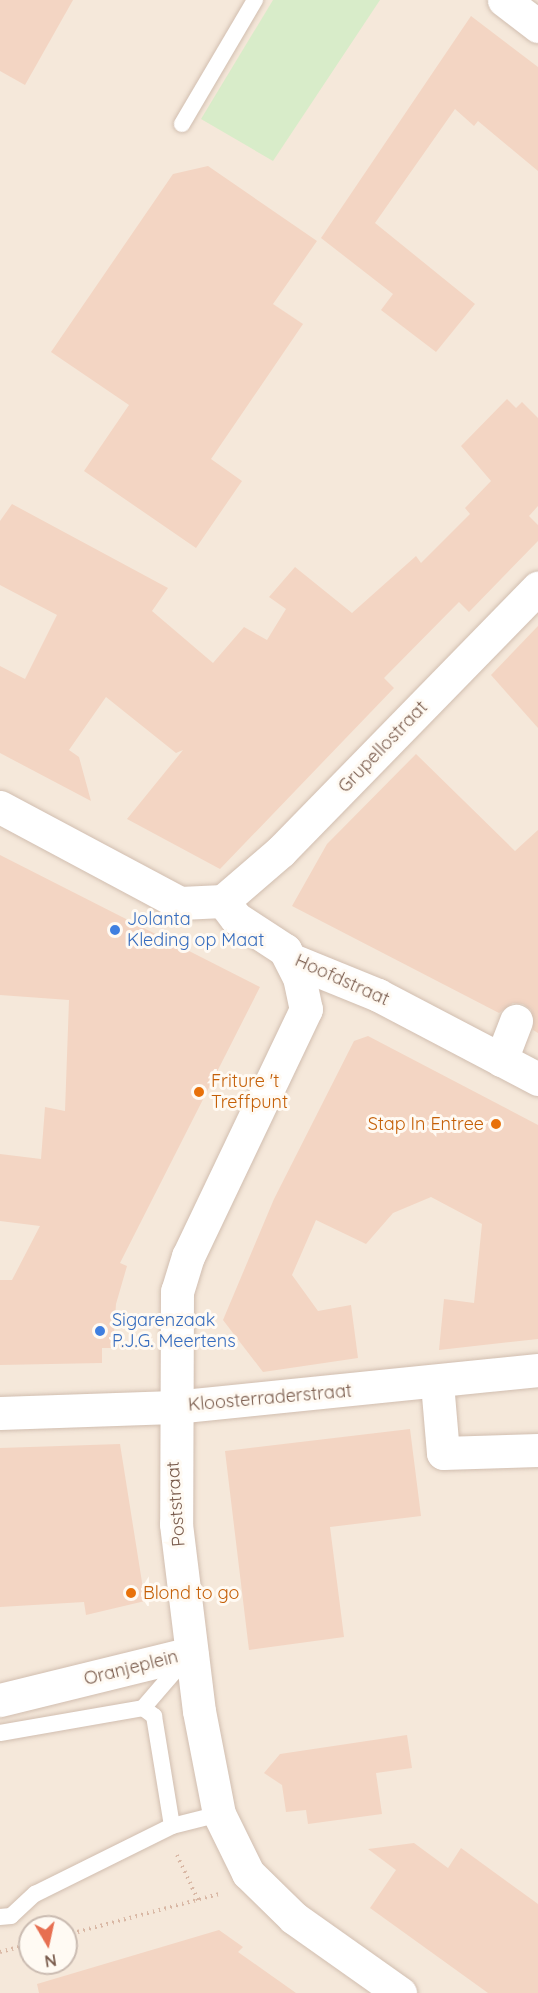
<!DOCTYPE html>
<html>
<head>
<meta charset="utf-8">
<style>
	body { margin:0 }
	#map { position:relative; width:538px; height:1993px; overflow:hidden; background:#fdf6ec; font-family:Quicksand,sans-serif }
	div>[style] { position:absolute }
	.residential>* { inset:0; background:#f5e8da }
	.green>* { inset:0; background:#d8ecc9 }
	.building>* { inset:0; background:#f3d5c3 }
	.path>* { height:4px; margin-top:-2px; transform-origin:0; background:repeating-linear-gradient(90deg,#d9b8a5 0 1.5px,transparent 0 6px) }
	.roads { filter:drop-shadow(0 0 2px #d1beb0) drop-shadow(0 0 2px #d1beb0) }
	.lane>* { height:16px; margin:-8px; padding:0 8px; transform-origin:8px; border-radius:8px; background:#fff }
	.street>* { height:33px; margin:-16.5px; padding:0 16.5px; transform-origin:16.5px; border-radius:16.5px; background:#fff }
	.secondary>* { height:33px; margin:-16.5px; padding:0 16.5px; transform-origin:16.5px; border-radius:16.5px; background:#fff }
	.dots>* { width:16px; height:16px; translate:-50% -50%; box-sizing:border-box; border:3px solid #fffaf3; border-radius:50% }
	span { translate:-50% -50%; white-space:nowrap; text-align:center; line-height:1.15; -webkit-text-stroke:6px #fffaf3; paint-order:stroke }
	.street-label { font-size:18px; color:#7a5c4d }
	.shop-label { font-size:18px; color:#366cbe }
	.left { translate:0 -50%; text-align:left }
	.food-label { font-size:18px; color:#c56008 }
	.right { translate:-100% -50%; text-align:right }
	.north { position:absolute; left:18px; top:1915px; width:60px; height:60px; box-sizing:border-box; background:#fffaf3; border:2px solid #cabbb1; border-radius:50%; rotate:171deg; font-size:16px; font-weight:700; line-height:24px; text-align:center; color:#7a5c4d }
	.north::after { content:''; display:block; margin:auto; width:21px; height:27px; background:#e76f51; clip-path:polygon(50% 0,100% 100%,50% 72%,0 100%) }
</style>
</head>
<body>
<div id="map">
	<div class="residential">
		<i style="clip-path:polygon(evenodd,0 0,538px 0,538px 1993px,0 1993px,0 0,30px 1927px,66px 1927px,66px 1963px,30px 1963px,30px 1927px)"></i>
	</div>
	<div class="green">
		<i style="clip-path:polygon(273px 0,380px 0,273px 161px,201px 119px)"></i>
	</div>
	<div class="building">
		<i style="clip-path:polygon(0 0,73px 0,25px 85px,0 71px)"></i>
		<i style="clip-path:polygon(471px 16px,538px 67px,538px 171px,478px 121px,474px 126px,455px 109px,375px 223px,475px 304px,436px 352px,381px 310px,393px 294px,321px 238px)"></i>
		<i style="clip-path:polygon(208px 166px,317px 241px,273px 304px,303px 324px,211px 459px,242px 481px,196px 548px,84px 471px,129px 405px,51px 352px,173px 174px)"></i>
		<i style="clip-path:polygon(507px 399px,516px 408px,522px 402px,538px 418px,538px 506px,529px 516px,538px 525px,538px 541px,469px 612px,459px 602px,384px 678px,394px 688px,220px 869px,127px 819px,183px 750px,176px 753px,106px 697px,69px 750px,79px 757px,91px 801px,0 753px,0 666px,25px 679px,57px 615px,0 585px,0 521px,12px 504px,168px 588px,152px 611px,213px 663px,244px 627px,267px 640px,286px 609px,269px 597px,295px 567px,352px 613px,416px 556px,421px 563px,470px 514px,465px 508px,491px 481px,461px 446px)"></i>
		<i style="clip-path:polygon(538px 626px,538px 728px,491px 675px)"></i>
		<i style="clip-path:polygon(416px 754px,515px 851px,538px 830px,538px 1033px,533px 1030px,531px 1010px,523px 1004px,513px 1003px,499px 1013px,292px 906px,327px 844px)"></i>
		<i style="clip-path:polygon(0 855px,260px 987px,120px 1263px,127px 1266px,116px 1304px,113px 1348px,102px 1348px,102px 1363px,0 1365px,0 1280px,12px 1280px,40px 1226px,0 1221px,0 1154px,41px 1159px,45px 1107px,65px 1111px,69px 1000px,0 995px)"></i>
		<i style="clip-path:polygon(368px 1036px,538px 1125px,538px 1339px,439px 1350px,444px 1299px,474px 1303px,482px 1224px,431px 1197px,393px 1213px,366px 1244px,316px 1220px,292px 1275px,318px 1311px,351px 1305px,358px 1358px,263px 1372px,223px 1320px,274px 1199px,354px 1041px)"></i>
		<i style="clip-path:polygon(410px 1429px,421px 1516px,330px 1527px,344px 1637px,249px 1650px,225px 1451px)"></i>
		<i style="clip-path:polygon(120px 1444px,145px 1601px,86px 1615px,84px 1602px,0 1607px,0 1448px)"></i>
		<i style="clip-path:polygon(407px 1735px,412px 1768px,376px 1773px,382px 1814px,308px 1824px,306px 1810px,286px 1812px,282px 1785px,264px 1773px,280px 1754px)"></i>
		<i style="clip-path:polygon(414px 1843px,448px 1868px,461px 1848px,538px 1904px,538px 1993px,488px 1993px,370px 1908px,396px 1870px,368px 1849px)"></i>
		<i style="clip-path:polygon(219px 1930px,243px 1947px,238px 1952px,296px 1993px,39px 1993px,37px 1984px)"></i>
	</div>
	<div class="path">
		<i style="left:177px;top:1855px;width:50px;rotate:65deg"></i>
		<i style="left:66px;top:1935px;width:158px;rotate:-15deg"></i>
		<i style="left:0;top:1952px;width:31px;rotate:-15deg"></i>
	</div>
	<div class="roads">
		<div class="lane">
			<i style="left:182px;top:124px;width:144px;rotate:-59.5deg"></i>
			<i style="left:143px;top:1708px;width:14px;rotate:36deg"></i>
			<i style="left:154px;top:1716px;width:111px;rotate:80.7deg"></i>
			<i style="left:0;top:1733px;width:145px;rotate:-9.9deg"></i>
			<i style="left:143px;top:1708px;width:67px;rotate:-49.2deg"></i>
			<i style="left:0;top:1917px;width:11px;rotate:-5deg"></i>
			<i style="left:11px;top:1916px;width:33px;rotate:-43deg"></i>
			<i style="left:35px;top:1894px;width:153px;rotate:-26.4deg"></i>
			<i style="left:172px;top:1826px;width:49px;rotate:-14.3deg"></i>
		</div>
		<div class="street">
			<i style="left:504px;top:0;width:43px;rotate:37.4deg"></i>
			<i style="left:223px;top:901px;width:21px;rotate:53deg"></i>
			<i style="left:236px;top:918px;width:59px;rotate:33.1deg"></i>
			<i style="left:285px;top:950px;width:30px;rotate:63deg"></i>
			<i style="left:299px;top:977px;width:33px;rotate:78deg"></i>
			<i style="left:306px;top:1009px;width:274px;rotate:115.5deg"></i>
			<i style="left:188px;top:1256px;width:37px;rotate:107deg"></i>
			<i style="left:177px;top:1291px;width:233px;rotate:90.2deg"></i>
			<i style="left:176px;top:1524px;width:188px;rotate:83deg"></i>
			<i style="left:199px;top:1711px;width:105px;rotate:79deg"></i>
			<i style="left:219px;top:1814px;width:66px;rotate:63.8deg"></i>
			<i style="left:248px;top:1873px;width:64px;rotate:44.4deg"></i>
			<i style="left:294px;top:1918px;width:130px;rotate:35.3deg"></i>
			<i style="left:292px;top:960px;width:93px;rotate:22.1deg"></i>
			<i style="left:378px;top:995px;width:181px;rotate:27.7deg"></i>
			<i style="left:501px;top:1060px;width:42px;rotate:-69deg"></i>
			<i style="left:437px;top:1383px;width:70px;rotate:85.1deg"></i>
			<i style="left:443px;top:1453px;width:95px;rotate:-1.8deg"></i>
			<i style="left:0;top:1413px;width:174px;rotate:-2deg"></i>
			<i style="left:174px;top:1407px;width:366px;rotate:-5.8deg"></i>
			<i style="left:0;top:1700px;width:197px;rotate:-13.8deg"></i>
		</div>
		<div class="secondary">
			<i style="left:0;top:807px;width:204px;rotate:28.1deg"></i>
			<i style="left:180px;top:903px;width:43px;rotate:-2.7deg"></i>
			<i style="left:223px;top:901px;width:77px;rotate:-40.8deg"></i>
			<i style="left:281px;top:851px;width:368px;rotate:-45.7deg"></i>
		</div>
	</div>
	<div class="dots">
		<i style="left:115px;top:930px;background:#3f7fe0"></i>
		<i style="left:199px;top:1092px;background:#e8710a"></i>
		<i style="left:496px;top:1124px;background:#e8710a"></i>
		<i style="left:100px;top:1331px;background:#3f7fe0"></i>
		<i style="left:131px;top:1593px;background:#e8710a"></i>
	</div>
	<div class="street-label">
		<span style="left:383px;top:747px;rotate:-46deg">Grupellostraat</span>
		<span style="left:342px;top:980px;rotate:24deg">Hoofdstraat</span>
		<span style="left:270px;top:1398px;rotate:-5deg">Kloosterraderstraat</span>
		<span style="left:176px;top:1504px;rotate:-94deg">Poststraat</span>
		<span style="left:131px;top:1668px;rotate:-14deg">Oranjeplein</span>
	</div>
	<div class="shop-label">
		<span class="left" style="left:127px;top:930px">Jolanta<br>Kleding op Maat</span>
		<span class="left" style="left:112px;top:1331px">Sigarenzaak<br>P.J.G. Meertens</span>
	</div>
	<div class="food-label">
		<span class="left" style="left:211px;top:1092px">Friture 't<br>Treffpunt</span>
		<span class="right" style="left:484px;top:1124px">Stap In Entree</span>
		<span class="left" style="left:143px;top:1593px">Blond to go</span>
	</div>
	<div class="north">N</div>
</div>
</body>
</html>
